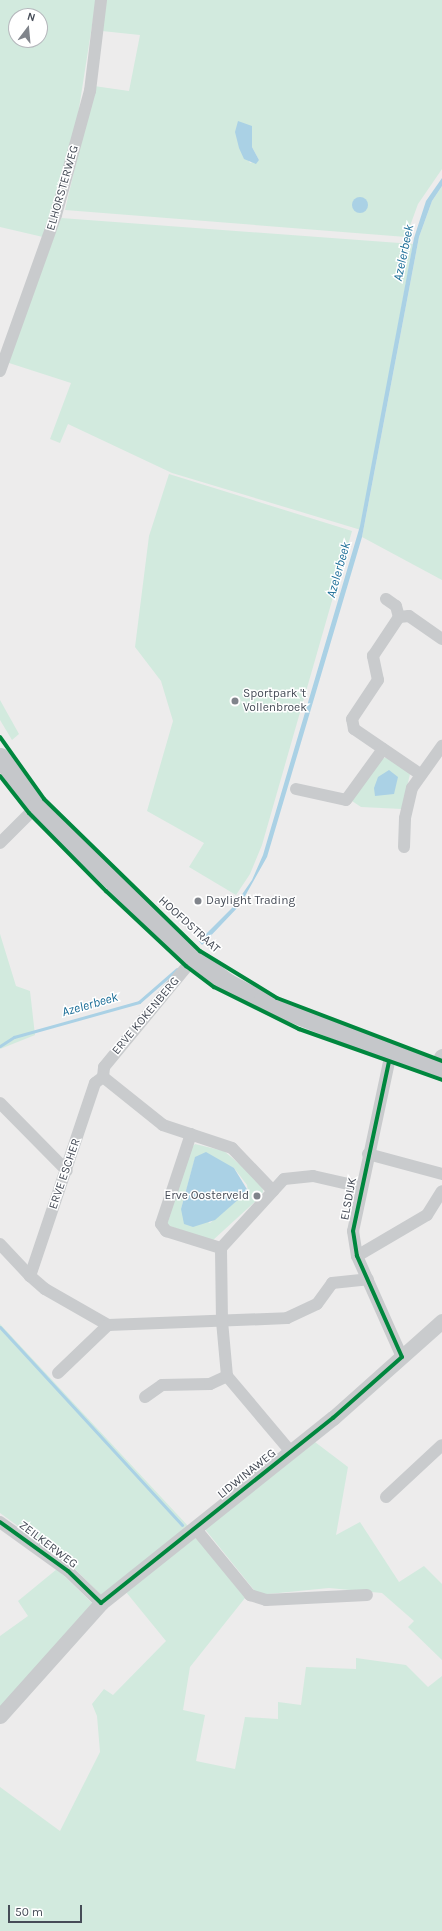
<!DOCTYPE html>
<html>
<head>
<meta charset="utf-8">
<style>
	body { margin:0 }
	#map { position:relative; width:442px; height:1931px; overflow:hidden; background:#edecec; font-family:Karla,sans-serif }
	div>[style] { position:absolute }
	.green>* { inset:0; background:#d2eade }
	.water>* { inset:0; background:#aad1e5 }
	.round { border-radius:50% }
	.stream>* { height:3px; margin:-1.5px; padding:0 1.5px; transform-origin:1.5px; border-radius:1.5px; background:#aad1e5 }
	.minor>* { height:12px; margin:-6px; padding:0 6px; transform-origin:6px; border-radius:6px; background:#c9cbcd }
	.tertiary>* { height:15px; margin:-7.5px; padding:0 7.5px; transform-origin:7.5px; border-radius:7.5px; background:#c9cbcd }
	.secondary>* { height:17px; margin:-8.5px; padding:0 8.5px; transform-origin:8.5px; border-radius:8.5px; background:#caccce }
	.primary>* { height:19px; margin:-9.5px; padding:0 9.5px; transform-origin:9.5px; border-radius:9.5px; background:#c5c7ca }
	.cycleway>* { height:4px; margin:-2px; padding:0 2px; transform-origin:2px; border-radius:2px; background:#00873e }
	.dots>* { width:11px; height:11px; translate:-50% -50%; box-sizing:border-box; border:2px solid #fff; border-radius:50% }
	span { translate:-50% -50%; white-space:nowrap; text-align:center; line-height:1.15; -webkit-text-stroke:3px #fff; paint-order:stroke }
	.street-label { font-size:12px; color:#464c57 }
	.poi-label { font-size:12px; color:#464c57 }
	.left { translate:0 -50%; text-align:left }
	.right { translate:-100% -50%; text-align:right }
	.water-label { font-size:13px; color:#196c96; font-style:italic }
	.north { position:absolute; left:8px; top:8px; width:40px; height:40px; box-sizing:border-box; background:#fff; border:1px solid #b5b7bc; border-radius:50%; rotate:16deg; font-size:11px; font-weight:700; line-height:16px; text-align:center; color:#464c57 }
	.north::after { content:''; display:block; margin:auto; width:14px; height:18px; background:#80848b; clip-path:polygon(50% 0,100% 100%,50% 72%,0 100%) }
	.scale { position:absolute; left:8px; top:1905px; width:74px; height:18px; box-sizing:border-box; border:2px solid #464c57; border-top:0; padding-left:5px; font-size:12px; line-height:14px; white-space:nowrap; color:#464c57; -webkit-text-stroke:3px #fff; paint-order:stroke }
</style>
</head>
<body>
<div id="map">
	<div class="green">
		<i style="clip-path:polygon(evenodd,0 0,96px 0,74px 140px,43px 237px,0 227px,0 0,16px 16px,40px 16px,40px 40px,16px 40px,16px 16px)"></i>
		<i style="clip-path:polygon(evenodd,104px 0,442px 0,442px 169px,418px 204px,406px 237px,65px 210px,94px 86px,129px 91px,140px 35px,102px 31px,104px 0,252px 126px,252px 147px,259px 160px,250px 163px,238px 141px,252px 126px)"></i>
		<i style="clip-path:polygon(442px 186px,442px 580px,362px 537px,419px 237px,432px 201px)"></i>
		<i style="clip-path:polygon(61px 218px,413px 244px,361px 530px,172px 473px,68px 424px,60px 443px,50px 439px,71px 383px,6px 362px)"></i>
		<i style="clip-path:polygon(169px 474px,352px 531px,262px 845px,250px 874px,236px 895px,189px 867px,204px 843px,147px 811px,173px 721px,161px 681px,135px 647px,149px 536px)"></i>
		<i style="clip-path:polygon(0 700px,19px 734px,12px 740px,0 720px)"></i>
		<i style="clip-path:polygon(388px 757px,410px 774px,402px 809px,361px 807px,352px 801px,381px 759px)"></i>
		<i style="clip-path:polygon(0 934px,16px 986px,30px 991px,35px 1035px,0 1049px)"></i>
		<i style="clip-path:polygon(evenodd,195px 1144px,224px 1151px,262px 1183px,263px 1192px,258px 1199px,212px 1241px,167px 1225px,190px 1149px,195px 1144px,195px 1158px,234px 1168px,247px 1185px,248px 1191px,210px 1223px,181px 1209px,195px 1158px)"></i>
		<i style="clip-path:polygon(0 1324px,188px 1526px,102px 1596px,70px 1564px,0 1513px)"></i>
		<i style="clip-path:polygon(311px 1439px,348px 1467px,336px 1535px,360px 1522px,399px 1582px,424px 1566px,442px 1584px,442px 1660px,408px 1627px,414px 1621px,382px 1593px,329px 1588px,258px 1595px,204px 1528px)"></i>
		<i style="clip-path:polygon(195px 1535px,245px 1598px,190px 1667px,183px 1710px,205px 1715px,196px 1761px,235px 1769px,245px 1717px,278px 1719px,278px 1702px,301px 1705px,306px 1667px,356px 1669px,356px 1658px,406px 1665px,428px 1687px,442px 1676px,442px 1931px,0 1931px,0 1787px,60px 1831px,100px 1752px,97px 1716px,92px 1704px,104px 1689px,113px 1695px,166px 1641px,126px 1592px)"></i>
		<i style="clip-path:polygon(57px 1569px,93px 1604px,0 1707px,0 1636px,28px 1616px,18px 1601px)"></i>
	</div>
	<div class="water">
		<i style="clip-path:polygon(238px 121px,252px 126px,252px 147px,259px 160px,256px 164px,244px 159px,239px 148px,235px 132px)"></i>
		<i style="clip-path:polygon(442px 178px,442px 186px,432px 201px,419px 237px,362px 537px,267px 857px,240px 905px,202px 945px,199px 941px,234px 906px,252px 880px,263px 855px,360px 526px,414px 238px,426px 201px)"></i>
		<i class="round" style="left:352px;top:197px;width:16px;height:16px"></i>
		<i style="clip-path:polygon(389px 770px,398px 777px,394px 794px,375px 796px,374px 788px,378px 777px)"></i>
		<i style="clip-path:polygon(206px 1152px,234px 1168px,248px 1191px,215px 1220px,193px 1227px,184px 1224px,181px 1209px,195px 1157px)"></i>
	</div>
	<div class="stream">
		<i style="left:0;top:1046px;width:17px;rotate:-33deg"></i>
		<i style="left:14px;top:1037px;width:130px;rotate:-15.6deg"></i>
		<i style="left:139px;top:1002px;width:50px;rotate:-41deg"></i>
		<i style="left:0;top:1327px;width:269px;rotate:47.4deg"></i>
	</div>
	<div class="minor">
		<i style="left:0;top:371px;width:166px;rotate:-70.3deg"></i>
		<i style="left:56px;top:215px;width:129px;rotate:-74.7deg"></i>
		<i style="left:90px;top:91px;width:92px;rotate:-83.1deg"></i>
		<i style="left:386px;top:599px;width:12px;rotate:35deg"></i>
		<i style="left:396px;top:606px;width:11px;rotate:75deg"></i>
		<i style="left:420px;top:774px;width:80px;rotate:-145.7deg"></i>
		<i style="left:354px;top:729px;width:10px;rotate:-101deg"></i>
		<i style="left:352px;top:719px;width:47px;rotate:-56.3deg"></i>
		<i style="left:378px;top:680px;width:25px;rotate:-102deg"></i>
		<i style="left:373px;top:656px;width:47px;rotate:-56.3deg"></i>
		<i style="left:399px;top:617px;width:10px;rotate:-6deg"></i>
		<i style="left:409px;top:616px;width:40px;rotate:34.9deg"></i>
		<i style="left:296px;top:789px;width:51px;rotate:12.4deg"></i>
		<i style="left:346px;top:800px;width:63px;rotate:-54deg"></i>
		<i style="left:0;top:843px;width:51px;rotate:-45deg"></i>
		<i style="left:404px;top:847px;width:29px;rotate:-88deg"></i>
		<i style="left:405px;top:818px;width:31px;rotate:-77deg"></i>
		<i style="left:412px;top:788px;width:52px;rotate:-54.5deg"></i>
		<i style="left:389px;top:1062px;width:173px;rotate:102deg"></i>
		<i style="left:353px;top:1231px;width:25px;rotate:81deg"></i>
		<i style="left:357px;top:1256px;width:111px;rotate:66deg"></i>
		<i style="left:103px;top:1077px;width:10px;rotate:-84deg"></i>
		<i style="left:104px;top:1067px;width:141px;rotate:-50.5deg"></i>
		<i style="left:0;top:1103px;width:95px;rotate:45.4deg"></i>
		<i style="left:191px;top:1134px;width:95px;rotate:108.4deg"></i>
		<i style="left:161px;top:1224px;width:9px;rotate:54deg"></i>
		<i style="left:166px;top:1231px;width:58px;rotate:17.2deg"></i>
		<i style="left:368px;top:1154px;width:77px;rotate:15.1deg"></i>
		<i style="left:273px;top:1191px;width:59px;rotate:-133.6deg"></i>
		<i style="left:232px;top:1148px;width:73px;rotate:-161.6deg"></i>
		<i style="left:163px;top:1125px;width:77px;rotate:-141.3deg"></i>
		<i style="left:103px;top:1077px;width:10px;rotate:143deg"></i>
		<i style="left:95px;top:1083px;width:204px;rotate:108.6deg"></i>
		<i style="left:30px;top:1276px;width:20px;rotate:41deg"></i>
		<i style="left:45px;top:1289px;width:73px;rotate:29.7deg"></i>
		<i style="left:108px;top:1325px;width:179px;rotate:-2.2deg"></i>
		<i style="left:287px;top:1318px;width:33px;rotate:-25deg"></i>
		<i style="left:317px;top:1304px;width:26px;rotate:-54deg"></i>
		<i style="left:332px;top:1283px;width:36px;rotate:-6deg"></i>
		<i style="left:0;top:1244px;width:44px;rotate:46.8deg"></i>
		<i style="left:357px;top:1256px;width:81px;rotate:-30.4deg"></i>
		<i style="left:427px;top:1215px;width:28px;rotate:-58deg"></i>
		<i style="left:58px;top:1373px;width:69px;rotate:-43.8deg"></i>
		<i style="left:145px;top:1397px;width:21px;rotate:-35deg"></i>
		<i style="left:162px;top:1385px;width:48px;rotate:-1.2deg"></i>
		<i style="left:210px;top:1384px;width:19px;rotate:-25deg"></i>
		<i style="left:291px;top:1452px;width:99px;rotate:-130.1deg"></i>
		<i style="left:227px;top:1376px;width:55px;rotate:-95.2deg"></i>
		<i style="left:222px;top:1321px;width:73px;rotate:-90.8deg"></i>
		<i style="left:221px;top:1248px;width:93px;rotate:-47.6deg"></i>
		<i style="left:284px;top:1179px;width:29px;rotate:-6deg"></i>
		<i style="left:313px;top:1176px;width:49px;rotate:12.9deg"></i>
		<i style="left:386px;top:1497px;width:76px;rotate:-42.9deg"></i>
		<i style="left:0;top:1522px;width:84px;rotate:35.8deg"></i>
		<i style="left:68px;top:1571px;width:46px;rotate:44.1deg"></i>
		<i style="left:195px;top:1528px;width:87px;rotate:50.6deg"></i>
		<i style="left:250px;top:1595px;width:17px;rotate:17deg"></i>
		<i style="left:266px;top:1600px;width:101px;rotate:-2.8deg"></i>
	</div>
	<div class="tertiary">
		<i style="left:0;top:1716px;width:152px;rotate:-48.2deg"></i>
		<i style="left:101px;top:1603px;width:297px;rotate:-38.6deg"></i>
		<i style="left:333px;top:1418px;width:146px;rotate:-41.7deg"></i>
	</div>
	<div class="secondary">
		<i style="left:437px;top:1069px;width:13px;rotate:-67deg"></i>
	</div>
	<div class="primary">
		<i style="left:0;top:757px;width:62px;rotate:54.2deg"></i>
		<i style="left:36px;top:807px;width:209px;rotate:44deg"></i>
		<i style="left:186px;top:952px;width:52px;rotate:36.4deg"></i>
		<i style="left:228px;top:983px;width:38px;rotate:28deg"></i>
		<i style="left:262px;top:1001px;width:193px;rotate:21.3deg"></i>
	</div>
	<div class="cycleway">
		<i style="left:0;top:737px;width:76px;rotate:54.6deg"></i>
		<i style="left:44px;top:799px;width:218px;rotate:44.3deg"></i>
		<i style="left:200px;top:951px;width:90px;rotate:31.4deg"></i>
		<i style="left:277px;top:998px;width:177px;rotate:20.9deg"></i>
		<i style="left:0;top:776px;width:47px;rotate:51.9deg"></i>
		<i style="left:29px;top:813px;width:110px;rotate:45.4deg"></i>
		<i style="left:106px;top:891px;width:110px;rotate:43.2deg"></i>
		<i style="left:186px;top:966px;width:35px;rotate:37deg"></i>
		<i style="left:214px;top:987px;width:95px;rotate:26.3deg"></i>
		<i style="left:299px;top:1029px;width:152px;rotate:19.6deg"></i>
		<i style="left:0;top:1522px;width:84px;rotate:35.8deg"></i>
		<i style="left:68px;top:1571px;width:46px;rotate:44.1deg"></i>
		<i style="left:101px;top:1603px;width:297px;rotate:-38.6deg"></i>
		<i style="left:333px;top:1418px;width:92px;rotate:-41.5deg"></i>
		<i style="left:402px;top:1357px;width:111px;rotate:-114deg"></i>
		<i style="left:357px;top:1256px;width:25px;rotate:-99deg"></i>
		<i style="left:353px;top:1231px;width:173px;rotate:-78deg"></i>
	</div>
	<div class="dots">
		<i style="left:235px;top:701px;background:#80848b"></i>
		<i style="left:198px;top:901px;background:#80848b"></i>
		<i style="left:257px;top:1196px;background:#80848b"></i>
	</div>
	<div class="street-label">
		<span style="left:63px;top:188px;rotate:-74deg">ELHORSTERWEG</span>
		<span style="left:189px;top:925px;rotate:42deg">HOOFDSTRAAT</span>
		<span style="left:146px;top:1016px;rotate:-50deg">ERVE KOKENBERG</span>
		<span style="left:65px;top:1174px;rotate:-71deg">ERVE ESCHER</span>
		<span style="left:349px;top:1199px;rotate:-79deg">ELSDIJK</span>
		<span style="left:247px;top:1474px;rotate:-39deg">LIDWINAWEG</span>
		<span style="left:48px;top:1545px;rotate:37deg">ZEILKERWEG</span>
	</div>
	<div class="poi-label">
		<span class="left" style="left:243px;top:701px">Sportpark 't<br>Vollenbroek</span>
		<span class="left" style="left:206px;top:901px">Daylight Trading</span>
		<span class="right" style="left:249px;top:1196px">Erve Oosterveld</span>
	</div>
	<div class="water-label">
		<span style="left:404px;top:253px;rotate:-78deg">Azelerbeek</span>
		<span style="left:339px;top:570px;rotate:-74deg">Azelerbeek</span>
		<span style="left:90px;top:1005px;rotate:-16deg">Azelerbeek</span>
	</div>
	<div class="north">N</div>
	<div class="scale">50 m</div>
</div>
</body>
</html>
